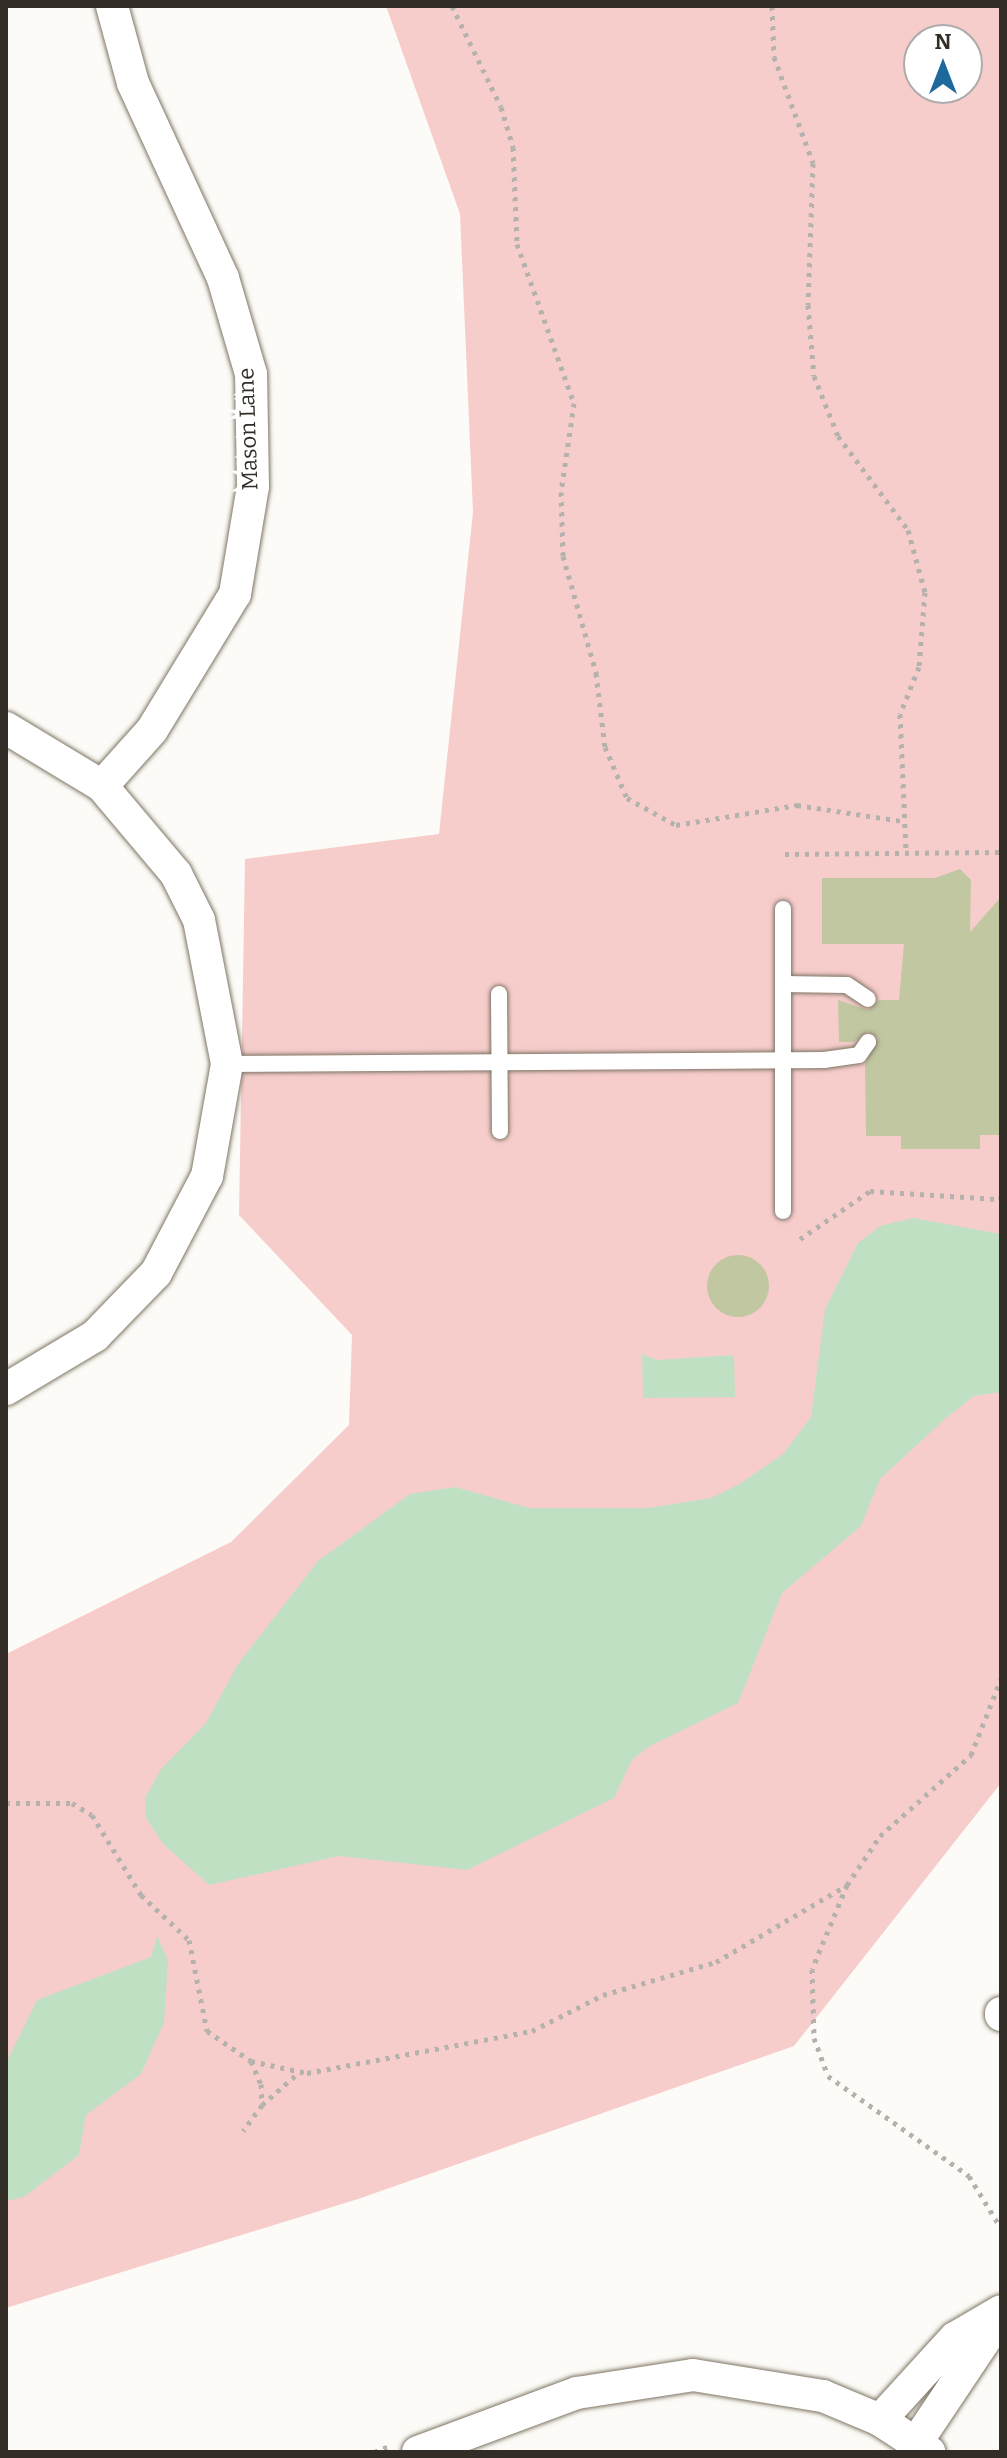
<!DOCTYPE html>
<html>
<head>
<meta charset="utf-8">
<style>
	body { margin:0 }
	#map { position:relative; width:1007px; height:2458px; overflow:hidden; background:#fdfbf7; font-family:Bitter,serif }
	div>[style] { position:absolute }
	.green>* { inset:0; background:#f7cdcc }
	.water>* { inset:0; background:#c0e0c3 }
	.building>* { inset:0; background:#c1c7a1 }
	.round { border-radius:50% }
	.path>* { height:5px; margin-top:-2.5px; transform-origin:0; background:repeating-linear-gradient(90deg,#b5b2ad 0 4px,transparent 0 10px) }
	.roads { filter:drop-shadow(0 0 2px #7f7564) drop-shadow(0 0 2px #7f7564) }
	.lane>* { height:16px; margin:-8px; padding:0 8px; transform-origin:8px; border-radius:8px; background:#fff }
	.street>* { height:32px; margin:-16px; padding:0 16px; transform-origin:16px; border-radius:16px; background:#fff }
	span { translate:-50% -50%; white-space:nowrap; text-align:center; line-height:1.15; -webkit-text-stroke:7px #fff; paint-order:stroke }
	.street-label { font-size:22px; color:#322e27 }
	.frame { position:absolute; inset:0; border:8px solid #322e27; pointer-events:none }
	.north { position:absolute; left:903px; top:24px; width:80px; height:80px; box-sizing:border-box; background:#fff; border:2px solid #adaba9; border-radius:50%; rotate:0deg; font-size:22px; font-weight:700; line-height:32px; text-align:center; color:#322e27 }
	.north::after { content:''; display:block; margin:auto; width:28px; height:36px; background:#1d699c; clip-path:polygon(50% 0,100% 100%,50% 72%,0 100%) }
</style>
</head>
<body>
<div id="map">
	<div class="green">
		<i style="clip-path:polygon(evenodd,386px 6px,1001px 6px,1001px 1783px,794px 2046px,358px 2199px,6px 2308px,6px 1654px,231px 1542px,349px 1425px,352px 1335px,239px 1215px,245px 859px,439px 834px,473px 512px,460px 214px,386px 6px,919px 40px,967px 40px,967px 88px,919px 88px,919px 40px)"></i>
	</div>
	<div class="water">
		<i style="clip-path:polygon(913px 1218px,1001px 1234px,1001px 1392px,974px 1396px,946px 1418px,880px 1479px,861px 1526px,782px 1593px,738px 1703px,648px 1747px,632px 1760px,614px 1798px,467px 1870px,339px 1856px,209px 1885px,163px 1844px,146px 1818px,145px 1798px,161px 1769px,206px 1723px,238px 1664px,318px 1561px,410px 1494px,455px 1487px,529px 1508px,648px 1508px,711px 1498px,738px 1485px,783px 1454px,811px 1417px,825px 1309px,858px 1243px,880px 1226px)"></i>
		<i style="clip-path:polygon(642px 1354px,657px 1360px,734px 1355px,735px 1397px,643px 1398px)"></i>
		<i style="clip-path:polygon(157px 1936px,168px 1960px,164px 2023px,141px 2074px,86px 2115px,79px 2155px,24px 2197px,6px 2201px,6px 2063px,37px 2000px,151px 1957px)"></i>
	</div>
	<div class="building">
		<i style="clip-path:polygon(960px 869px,971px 880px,970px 932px,1001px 897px,1001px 1135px,980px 1135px,980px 1149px,901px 1149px,901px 1136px,866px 1136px,865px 1064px,878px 1038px,868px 1031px,854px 1042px,839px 1042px,838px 1000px,868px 1010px,879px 1000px,899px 1000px,904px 944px,822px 944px,822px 878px,935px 878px)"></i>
		<i class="round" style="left:707px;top:1255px;width:62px;height:62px"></i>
	</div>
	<div class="path">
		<i style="left:452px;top:6px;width:112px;rotate:64.1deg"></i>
		<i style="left:501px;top:107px;width:42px;rotate:73.3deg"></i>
		<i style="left:513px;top:147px;width:97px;rotate:87.6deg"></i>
		<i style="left:517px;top:244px;width:169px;rotate:70.3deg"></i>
		<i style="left:574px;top:403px;width:90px;rotate:98.3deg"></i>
		<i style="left:561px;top:492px;width:64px;rotate:88.2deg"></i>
		<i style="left:563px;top:556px;width:122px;rotate:74.2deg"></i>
		<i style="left:596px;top:673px;width:75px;rotate:83.1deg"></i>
		<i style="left:605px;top:747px;width:56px;rotate:66.7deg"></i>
		<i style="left:627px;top:798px;width:56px;rotate:28.9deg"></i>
		<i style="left:676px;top:825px;width:123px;rotate:-9.4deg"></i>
		<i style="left:797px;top:805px;width:105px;rotate:8.7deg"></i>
		<i style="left:772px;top:6px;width:51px;rotate:87.8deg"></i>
		<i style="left:774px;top:57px;width:113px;rotate:69.8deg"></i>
		<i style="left:813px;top:163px;width:142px;rotate:92deg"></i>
		<i style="left:808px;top:305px;width:71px;rotate:85.2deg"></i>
		<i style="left:814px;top:376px;width:65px;rotate:68.2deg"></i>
		<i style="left:838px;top:436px;width:117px;rotate:53.3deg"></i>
		<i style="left:908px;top:530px;width:64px;rotate:74.7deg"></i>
		<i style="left:925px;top:592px;width:75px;rotate:94.6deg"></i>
		<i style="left:919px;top:667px;width:51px;rotate:112deg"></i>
		<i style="left:900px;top:714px;width:139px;rotate:87.5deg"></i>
		<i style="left:785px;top:854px;width:216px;rotate:-0.5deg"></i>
		<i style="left:1001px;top:1195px;width:9px;rotate:90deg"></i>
		<i style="left:800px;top:1239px;width:85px;rotate:-34.4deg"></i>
		<i style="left:870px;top:1191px;width:127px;rotate:3.6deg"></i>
		<i style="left:6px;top:1803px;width:66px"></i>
		<i style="left:72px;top:1803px;width:23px;rotate:31deg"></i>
		<i style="left:92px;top:1815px;width:94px;rotate:58.5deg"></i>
		<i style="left:141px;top:1895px;width:66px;rotate:43.2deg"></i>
		<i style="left:189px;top:1940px;width:93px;rotate:78.8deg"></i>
		<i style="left:207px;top:2031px;width:53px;rotate:34.3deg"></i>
		<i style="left:251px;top:2061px;width:25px;rotate:67deg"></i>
		<i style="left:261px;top:2084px;width:21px;rotate:87deg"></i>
		<i style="left:262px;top:2105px;width:32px;rotate:126deg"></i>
		<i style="left:847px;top:1885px;width:59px;rotate:-56deg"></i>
		<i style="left:880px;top:1836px;width:122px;rotate:-41.7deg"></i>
		<i style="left:971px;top:1755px;width:82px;rotate:-68.5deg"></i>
		<i style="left:251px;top:2061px;width:57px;rotate:12.1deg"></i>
		<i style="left:307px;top:2073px;width:229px;rotate:-10.6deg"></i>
		<i style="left:532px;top:2031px;width:80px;rotate:-26.9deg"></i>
		<i style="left:603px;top:1995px;width:118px;rotate:-16.3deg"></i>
		<i style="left:716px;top:1962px;width:152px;rotate:-30.4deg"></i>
		<i style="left:847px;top:1885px;width:91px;rotate:112.6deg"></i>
		<i style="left:812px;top:1969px;width:69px;rotate:88.3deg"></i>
		<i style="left:814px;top:2038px;width:40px;rotate:69.8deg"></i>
		<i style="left:828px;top:2076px;width:173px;rotate:35.3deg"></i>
		<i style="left:969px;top:2176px;width:61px;rotate:58.4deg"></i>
		<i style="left:262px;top:2105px;width:47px;rotate:-41.5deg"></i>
		<i style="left:374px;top:2452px;width:19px;rotate:-21deg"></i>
	</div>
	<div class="roads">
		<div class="lane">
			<i style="left:783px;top:909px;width:302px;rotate:90deg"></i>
			<i style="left:783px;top:984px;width:64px;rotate:0.9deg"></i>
			<i style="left:847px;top:985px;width:25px;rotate:34deg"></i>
			<i style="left:499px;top:994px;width:137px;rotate:89.6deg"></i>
			<i style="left:227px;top:1064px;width:597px;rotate:-0.38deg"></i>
			<i style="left:824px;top:1060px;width:35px;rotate:-8deg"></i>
			<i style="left:859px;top:1055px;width:16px;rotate:-55deg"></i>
		</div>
		<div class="street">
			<i style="left:6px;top:728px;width:112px;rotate:31.1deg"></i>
			<i style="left:102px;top:786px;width:115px;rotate:49.9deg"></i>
			<i style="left:176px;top:874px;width:51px;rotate:63.4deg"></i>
			<i style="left:199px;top:920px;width:147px;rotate:79deg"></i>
			<i style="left:227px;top:1064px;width:114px;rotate:100.1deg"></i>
			<i style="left:207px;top:1176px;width:110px;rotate:117.7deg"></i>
			<i style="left:156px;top:1273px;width:88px;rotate:134.1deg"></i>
			<i style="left:95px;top:1336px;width:104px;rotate:149.2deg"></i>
			<i style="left:102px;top:786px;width:75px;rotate:-48.2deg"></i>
			<i style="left:152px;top:730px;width:159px;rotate:-58.6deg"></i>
			<i style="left:235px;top:594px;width:109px;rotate:-80.5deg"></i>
			<i style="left:253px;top:486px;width:112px;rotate:-91deg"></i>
			<i style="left:251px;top:374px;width:100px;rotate:-106.3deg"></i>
			<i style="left:223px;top:278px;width:215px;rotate:-114.8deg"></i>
			<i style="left:133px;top:83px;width:80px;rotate:-105.3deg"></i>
			<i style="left:1001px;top:2013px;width:2px;rotate:90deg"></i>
			<i style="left:880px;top:2420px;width:111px;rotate:-47.6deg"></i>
			<i style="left:955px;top:2338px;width:53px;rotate:-30.4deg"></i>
			<i style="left:916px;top:2443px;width:153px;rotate:-56.2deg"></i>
			<i style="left:418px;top:2452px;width:170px;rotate:-20.4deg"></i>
			<i style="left:577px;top:2393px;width:117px;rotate:-8.8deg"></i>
			<i style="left:693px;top:2375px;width:132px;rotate:9.2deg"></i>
			<i style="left:823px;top:2396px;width:62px;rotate:22.8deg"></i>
			<i style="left:880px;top:2420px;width:59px;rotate:33.1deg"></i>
		</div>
	</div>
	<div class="street-label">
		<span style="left:248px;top:429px;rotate:-92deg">Mason Lane</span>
	</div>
	<div class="frame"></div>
	<div class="north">N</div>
</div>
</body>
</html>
